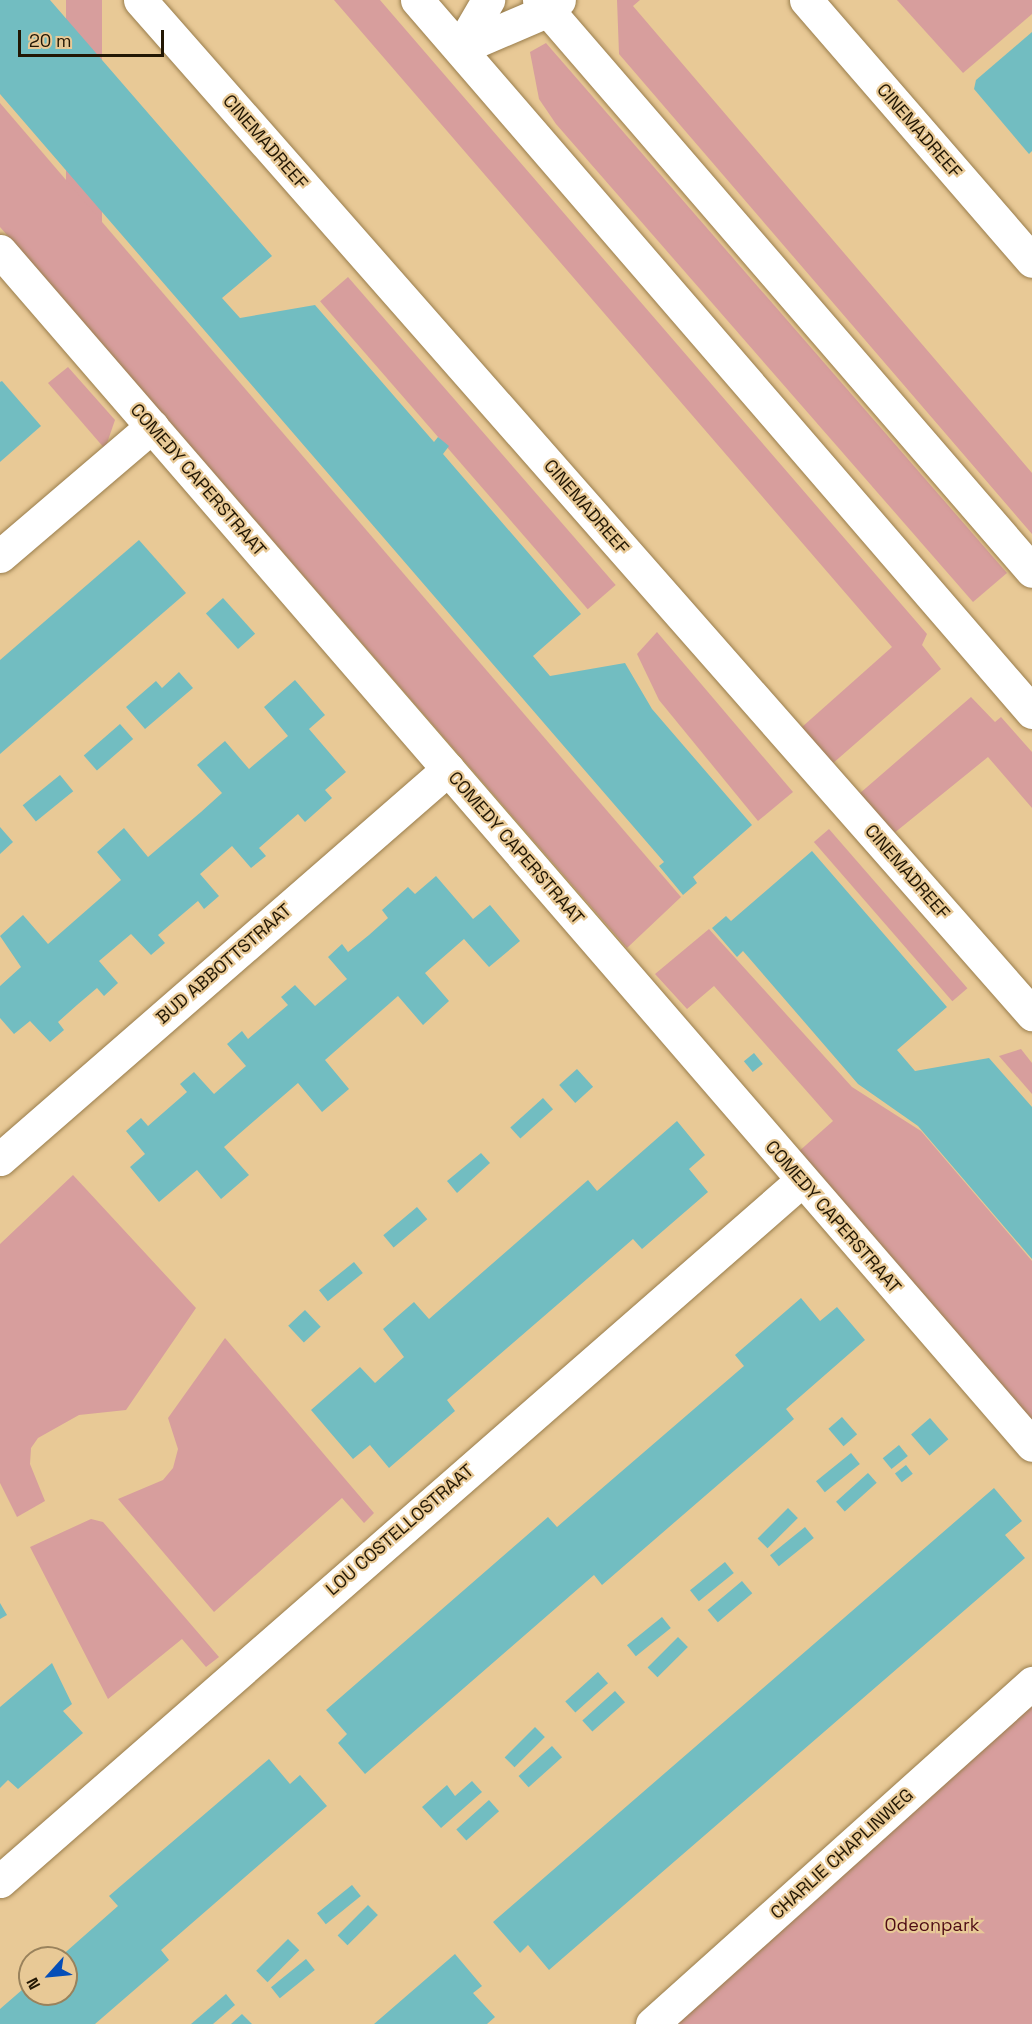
<!DOCTYPE html>
<html>
<head>
<meta charset="utf-8">
<style>
	body { margin:0 }
	#map { position:relative; width:1032px; height:2024px; overflow:hidden; background:#e8c996; font-family:"Space Grotesk",sans-serif }
	div>[style] { position:absolute }
	.green>* { inset:0; background:#d79e9d; transform-origin:0 0 }
	.building>* { inset:0; background:#72bdc1; transform-origin:0 0 }
	.roads { filter:drop-shadow(0 0 2px #997d4c) drop-shadow(0 0 2px #997d4c) }
	.minor>* { height:33px; margin:-16.5px; padding:0 16.5px; transform-origin:16.5px; border-radius:16.5px; background:#fff }
	.major>* { height:33px; margin:-16.5px; padding:0 16.5px; transform-origin:16.5px; border-radius:16.5px; background:#fff }
	span { translate:-50% -50%; white-space:nowrap; text-align:center; line-height:1.15; -webkit-text-stroke:4.5px #e8c996; paint-order:stroke }
	.street-label { font-size:18px; color:#221704 }
	.park-label { font-size:18px; color:#4e0c14 }
	.north { position:absolute; left:18px; top:1946px; width:60px; height:60px; box-sizing:border-box; background:#e8c996; border:2px solid #99825c; border-radius:50%; rotate:243deg; font-size:16px; font-weight:700; line-height:24px; text-align:center; color:#221704 }
	.north::after { content:''; display:block; margin:auto; width:21px; height:27px; background:#054eb8; clip-path:polygon(50% 0,100% 100%,50% 72%,0 100%) }
	.scale { position:absolute; left:18px; top:30px; width:146px; height:27px; box-sizing:border-box; border:3px solid #221704; border-top:0; padding-left:8px; font-size:18px; line-height:21px; white-space:nowrap; color:#221704; -webkit-text-stroke:4px #e8c996; paint-order:stroke }
</style>
</head>
<body>
<div id="map">
	<div class="green">
		<i style="left:66px;top:0;width:36px;height:327px"></i>
		<i style="clip-path:polygon(334px 0,380px 0,927px 634px,922px 645px,941px 669px,832px 764px,802px 727px,892px 647px)"></i>
		<i style="clip-path:polygon(617px 0,640px 0,633px 6px,1032px 473px,1032px 534px,619px 54px)"></i>
		<i style="clip-path:polygon(897px 0,1032px 0,1032px 14px,963px 73px)"></i>
		<i style="clip-path:polygon(546px 43px,1007px 573px,973px 602px,556px 124px,539px 99px,530px 52px)"></i>
		<i style="clip-path:polygon(0 103px,681px 897px,627px 948px,0 227px)"></i>
		<i style="left:348px;top:277px;width:408px;height:37px;rotate:49deg"></i>
		<i style="clip-path:polygon(68px 367px,115px 420px,105px 449px,48px 383px)"></i>
		<i style="clip-path:polygon(657px 632px,793px 792px,758px 821px,659px 700px,637px 654px)"></i>
		<i style="clip-path:polygon(971px 697px,995px 722px,1001px 717px,1032px 752px,1032px 808px,988px 757px,893px 834px,859px 794px)"></i>
		<i style="left:829px;top:829px;width:211px;height:20px;rotate:49deg"></i>
		<i style="clip-path:polygon(709px 929px,852px 1087px,921px 1131px,1032px 1261px,1032px 1421px,797px 1153px,833px 1121px,714px 986px,687px 1009px,655px 974px)"></i>
		<i style="clip-path:polygon(1021px 1049px,1032px 1063px,1032px 1094px,999px 1056px)"></i>
		<i style="clip-path:polygon(73px 1175px,196px 1308px,126px 1410px,79px 1415px,38px 1438px,31px 1448px,30px 1464px,45px 1501px,17px 1517px,0 1483px,0 1244px)"></i>
		<i style="clip-path:polygon(225px 1338px,374px 1513px,364px 1523px,342px 1498px,214px 1612px,118px 1499px,163px 1480px,173px 1468px,178px 1449px,168px 1418px)"></i>
		<i style="clip-path:polygon(91px 1519px,103px 1522px,219px 1657px,206px 1667px,182px 1639px,108px 1699px,30px 1547px)"></i>
		<i style="clip-path:polygon(1032px 1700px,1032px 2024px,672px 2024px)"></i>
	</div>
	<div class="building">
		<i style="clip-path:polygon(0 0,50px 0,272px 256px,222px 298px,240px 318px,315px 305px,434px 442px,438px 437px,449px 446px,443px 454px,581px 614px,533px 656px,550px 676px,625px 663px,652px 709px,752px 825px,693px 877px,697px 883px,683px 895px,659px 866px,664px 862px,0 94px)"></i>
		<i style="clip-path:polygon(1032px 32px,1032px 151px,1029px 154px,974px 89px,976px 80px)"></i>
		<i style="clip-path:polygon(2px 381px,41px 426px,0 462px,0 382px)"></i>
		<i style="clip-path:polygon(139px 540px,186px 593px,0 754px,0 660px)"></i>
		<i style="left:223px;top:598px;width:48px;height:23px;rotate:48deg"></i>
		<i style="clip-path:polygon(179px 672px,193px 688px,145px 729px,126px 707px,156px 681px,162px 688px)"></i>
		<i style="clip-path:polygon(295px 680px,325px 715px,309px 729px,346px 772px,325px 790px,332px 798px,305px 822px,298px 814px,259px 848px,266px 856px,251px 868px,232px 846px,200px 874px,219px 896px,204px 909px,198px 901px,158px 935px,165px 943px,151px 955px,131px 934px,99px 961px,118px 983px,104px 996px,97px 988px,77px 1005px,58px 1022px,64px 1030px,50px 1042px,30px 1021px,14px 1034px,0 1018px,0 986px,21px 967px,0 936px,23px 915px,48px 944px,121px 880px,97px 852px,124px 828px,148px 857px,201px 812px,222px 793px,197px 765px,225px 741px,249px 769px,288px 736px,264px 707px)"></i>
		<i style="left:120px;top:724px;width:20px;height:48px;rotate:49deg"></i>
		<i style="left:60px;top:775px;width:21px;height:48px;rotate:51deg"></i>
		<i style="clip-path:polygon(0 827px,13px 842px,0 854px)"></i>
		<i style="clip-path:polygon(812px 851px,947px 1007px,897px 1050px,915px 1071px,989px 1058px,1032px 1107px,1032px 1259px,918px 1126px,858px 1084px,743px 951px,737px 957px,712px 928px,726px 916px,731px 921px)"></i>
		<i style="clip-path:polygon(436px 876px,473px 919px,490px 905px,520px 941px,489px 967px,464px 939px,425px 973px,449px 1001px,423px 1025px,398px 996px,325px 1060px,349px 1089px,322px 1112px,298px 1083px,224px 1147px,249px 1175px,221px 1199px,197px 1170px,159px 1202px,130px 1167px,145px 1154px,126px 1131px,141px 1118px,148px 1126px,187px 1092px,180px 1084px,194px 1072px,214px 1094px,246px 1066px,227px 1044px,242px 1031px,248px 1039px,288px 1005px,281px 997px,295px 985px,315px 1006px,347px 979px,328px 957px,342px 944px,348px 952px,369px 935px,388px 918px,382px 910px,408px 887px,415px 894px)"></i>
		<i style="left:754px;top:1053px;width:14px;height:13px;rotate:51deg"></i>
		<i style="left:577px;top:1069px;width:24px;height:24px;rotate:48deg"></i>
		<i style="left:543px;top:1098px;width:15px;height:44px;rotate:48deg"></i>
		<i style="clip-path:polygon(677px 1121px,705px 1155px,689px 1169px,708px 1192px,642px 1249px,633px 1239px,572px 1292px,447px 1400px,455px 1411px,389px 1468px,370px 1445px,353px 1459px,311px 1410px,360px 1367px,375px 1383px,404px 1357px,383px 1329px,414px 1302px,429px 1319px,588px 1180px,597px 1191px)"></i>
		<i style="clip-path:polygon(481px 1153px,490px 1163px,457px 1193px,447px 1181px)"></i>
		<i style="left:417px;top:1207px;width:16px;height:44px;rotate:50deg"></i>
		<i style="left:354px;top:1262px;width:14px;height:45px;rotate:51deg"></i>
		<i style="clip-path:polygon(801px 1298px,820px 1321px,837px 1307px,865px 1340px,786px 1409px,794px 1419px,602px 1585px,594px 1575px,365px 1774px,338px 1743px,347px 1734px,326px 1710px,548px 1517px,557px 1527px,744px 1366px,735px 1355px)"></i>
		<i style="left:305px;top:1310px;width:23px;height:23px;rotate:47deg"></i>
		<i style="left:842px;top:1417px;width:23px;height:18px;rotate:49deg"></i>
		<i style="left:930px;top:1418px;width:28px;height:25px;rotate:49deg"></i>
		<i style="left:899px;top:1445px;width:14px;height:21px;rotate:51deg"></i>
		<i style="left:851px;top:1453px;width:14px;height:45px;rotate:51deg"></i>
		<i style="left:906px;top:1465px;width:11px;height:14px;rotate:52deg"></i>
		<i style="left:868px;top:1473px;width:13px;height:43px;rotate:48deg"></i>
		<i style="clip-path:polygon(994px 1488px,1022px 1521px,1005px 1535px,1025px 1558px,549px 1970px,528px 1945px,520px 1953px,493px 1922px)"></i>
		<i style="left:788px;top:1508px;width:14px;height:43px;rotate:45deg"></i>
		<i style="left:805px;top:1527px;width:14px;height:45px;rotate:51deg"></i>
		<i style="left:725px;top:1562px;width:14px;height:45px;rotate:51deg"></i>
		<i style="left:742px;top:1581px;width:16px;height:45px;rotate:50deg"></i>
		<i style="clip-path:polygon(0 1603px,7px 1615px,0 1619px)"></i>
		<i style="left:662px;top:1617px;width:14px;height:45px;rotate:51deg"></i>
		<i style="left:678px;top:1637px;width:14px;height:43px;rotate:45deg"></i>
		<i style="clip-path:polygon(52px 1663px,72px 1704px,63px 1711px,83px 1733px,18px 1789px,8px 1780px,0 1788px,0 1707px)"></i>
		<i style="left:598px;top:1672px;width:15px;height:44px;rotate:48deg"></i>
		<i style="left:615px;top:1691px;width:15px;height:44px;rotate:48deg"></i>
		<i style="left:535px;top:1727px;width:14px;height:43px;rotate:45deg"></i>
		<i style="left:552px;top:1746px;width:15px;height:45px;rotate:48deg"></i>
		<i style="clip-path:polygon(269px 1759px,290px 1784px,300px 1775px,327px 1806px,161px 1950px,169px 1960px,95px 2024px,0 2024px,0 2009px,30px 1983px,30px 1994px,66px 1994px,66px 1958px,59px 1958px,118px 1906px,109px 1896px)"></i>
		<i style="clip-path:polygon(472px 1781px,482px 1792px,441px 1828px,422px 1807px,447px 1785px,455px 1796px)"></i>
		<i style="left:489px;top:1800px;width:15px;height:44px;rotate:48deg"></i>
		<i style="left:352px;top:1885px;width:14px;height:45px;rotate:51deg"></i>
		<i style="left:368px;top:1905px;width:14px;height:43px;rotate:45deg"></i>
		<i style="left:288px;top:1939px;width:16px;height:45px;rotate:45deg"></i>
		<i style="clip-path:polygon(455px 1954px,482px 1986px,473px 1993px,495px 2017px,487px 2024px,374px 2024px)"></i>
		<i style="left:306px;top:1959px;width:14px;height:45px;rotate:51deg"></i>
		<i style="clip-path:polygon(226px 1994px,235px 2005px,213px 2024px,191px 2024px)"></i>
		<i style="clip-path:polygon(242px 2014px,252px 2024px,231px 2024px)"></i>
	</div>
	<div class="roads">
		<div class="minor">
			<i style="left:140px;top:0;width:1351px;rotate:48.66deg"></i>
			<i style="left:806px;top:0;width:345px;rotate:49.1deg"></i>
			<i style="left:460px;top:48px;width:97px;rotate:-23.1deg"></i>
			<i style="left:549px;top:10px;width:14px;rotate:-45deg"></i>
			<i style="left:460px;top:48px;width:56px;rotate:-59.7deg"></i>
			<i style="left:0;top:251px;width:1578px;rotate:49.16deg"></i>
			<i style="left:0;top:556px;width:200px;rotate:-40.5deg"></i>
			<i style="left:0;top:1159px;width:594px;rotate:-41.04deg"></i>
			<i style="left:0;top:1881px;width:1064px;rotate:-41.15deg"></i>
			<i style="left:652px;top:2024px;width:511px;rotate:-41.9deg"></i>
		</div>
		<div class="major">
			<i style="left:417px;top:0;width:941px;rotate:49.18deg"></i>
			<i style="left:539px;top:0;width:754px;rotate:49.19deg"></i>
		</div>
	</div>
	<div class="street-label">
		<span style="left:919px;top:131px;rotate:49deg">CINEMADREEF</span>
		<span style="left:265px;top:142px;rotate:49deg">CINEMADREEF</span>
		<span style="left:198px;top:480px;rotate:49deg">COMEDY CAPERSTRAAT</span>
		<span style="left:586px;top:507px;rotate:49deg">CINEMADREEF</span>
		<span style="left:516px;top:848px;rotate:49deg">COMEDY CAPERSTRAAT</span>
		<span style="left:907px;top:872px;rotate:49deg">CINEMADREEF</span>
		<span style="left:224px;top:964px;rotate:-41deg">BUD ABBOTTSTRAAT</span>
		<span style="left:833px;top:1217px;rotate:49deg">COMEDY CAPERSTRAAT</span>
		<span style="left:400px;top:1530px;rotate:-41deg">LOU COSTELLOSTRAAT</span>
		<span style="left:842px;top:1854px;rotate:-42deg">CHARLIE CHAPLINWEG</span>
	</div>
	<div class="park-label">
		<span style="left:932px;top:1925px">Odeonpark</span>
	</div>
	<div class="north">N</div>
	<div class="scale">20 m</div>
</div>
</body>
</html>
